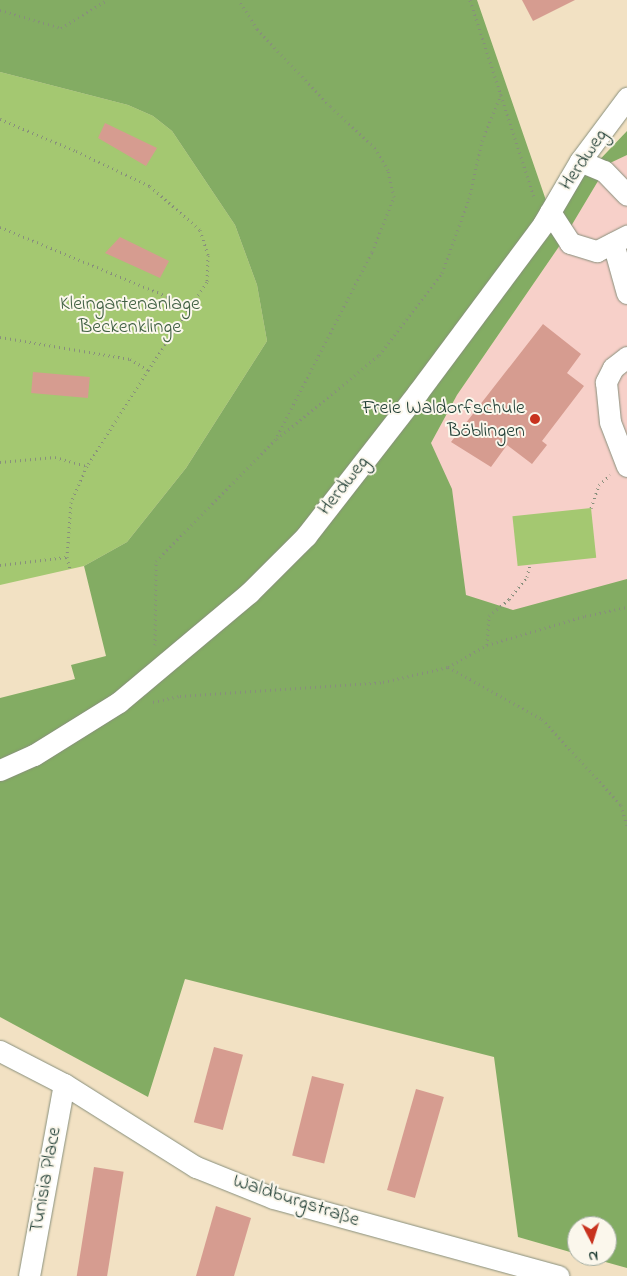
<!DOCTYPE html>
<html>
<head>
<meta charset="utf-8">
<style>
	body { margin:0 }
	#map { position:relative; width:627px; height:1276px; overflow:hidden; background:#f2e1c3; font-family:"Indie Flower",sans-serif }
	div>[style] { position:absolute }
	.built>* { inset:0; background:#f7d0c9 }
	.green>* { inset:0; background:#a4c871; transform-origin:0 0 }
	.forest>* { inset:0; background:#83ac63 }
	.building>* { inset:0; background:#d69c90; transform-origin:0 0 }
	.path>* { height:3px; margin-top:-1.5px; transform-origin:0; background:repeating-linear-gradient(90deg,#888f7c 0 1px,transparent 0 5px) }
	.roads { filter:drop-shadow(0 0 1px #888f7c) drop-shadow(0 0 1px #888f7c) }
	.minor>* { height:21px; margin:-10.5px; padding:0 10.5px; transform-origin:10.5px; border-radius:10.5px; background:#fff }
	.dots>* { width:14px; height:14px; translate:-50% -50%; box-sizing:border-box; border:2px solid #fbf7ec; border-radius:50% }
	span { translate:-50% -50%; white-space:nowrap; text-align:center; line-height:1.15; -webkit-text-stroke:4px #fbf7ec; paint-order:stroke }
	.street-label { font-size:20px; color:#1f3d34 }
	.park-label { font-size:20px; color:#406043 }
	.poi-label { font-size:20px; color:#1f3d34 }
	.right { translate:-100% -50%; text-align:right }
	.north { position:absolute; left:567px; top:1216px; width:50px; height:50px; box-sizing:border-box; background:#fbf7ec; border:1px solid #a3ada2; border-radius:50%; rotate:175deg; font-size:14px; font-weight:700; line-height:20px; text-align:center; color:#1f3d34 }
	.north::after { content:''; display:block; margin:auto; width:18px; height:22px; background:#c8321e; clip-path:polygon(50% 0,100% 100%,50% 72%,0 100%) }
</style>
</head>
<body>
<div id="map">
	<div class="built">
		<i style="clip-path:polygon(627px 155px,627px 592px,463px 644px,431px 443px,457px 395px,558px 248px,604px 171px,610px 163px)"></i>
	</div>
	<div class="green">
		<i style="clip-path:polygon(0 72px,128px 105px,153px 116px,172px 131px,235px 225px,257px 285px,267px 341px,186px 468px,127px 542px,84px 566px,0 585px)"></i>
		<i style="left:591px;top:508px;width:50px;height:79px;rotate:84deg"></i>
	</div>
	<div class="forest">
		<i style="clip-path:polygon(0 0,477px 0,550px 212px,627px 131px,627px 155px,610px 163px,604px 171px,558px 248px,457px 395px,431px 443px,452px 489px,466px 595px,513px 610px,627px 579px,627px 1268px,584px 1256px,607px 1256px,607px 1226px,577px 1226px,577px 1254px,518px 1237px,494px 1057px,185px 979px,148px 1097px,0 1017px,0 698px,75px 679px,71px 665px,106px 656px,84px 566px,127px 542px,186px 468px,267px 341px,257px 285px,235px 225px,172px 131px,153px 116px,128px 105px,0 72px)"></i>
	</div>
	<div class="building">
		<i style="clip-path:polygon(522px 0,575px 0,533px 21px)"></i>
		<i style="clip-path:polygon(105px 123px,157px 148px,146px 166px,98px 138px)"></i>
		<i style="clip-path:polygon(120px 237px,169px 261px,160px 278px,105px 253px)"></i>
		<i style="clip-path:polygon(543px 324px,581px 354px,567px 373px,584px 386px,542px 441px,547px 445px,532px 464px,507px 445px,491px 467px,451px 442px)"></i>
		<i style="left:33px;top:372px;width:57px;height:21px;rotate:5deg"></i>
		<i style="left:214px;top:1047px;width:30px;height:78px;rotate:15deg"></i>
		<i style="left:312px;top:1076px;width:33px;height:82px;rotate:14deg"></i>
		<i style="left:416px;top:1089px;width:29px;height:105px;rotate:16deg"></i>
		<i style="left:94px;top:1167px;width:30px;height:111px;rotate:9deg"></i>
		<i style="clip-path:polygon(216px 1206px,251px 1218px,234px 1276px,196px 1276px)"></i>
	</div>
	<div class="path">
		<i style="left:470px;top:0;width:207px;rotate:72deg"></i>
		<i style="left:0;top:10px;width:64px;rotate:16.4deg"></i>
		<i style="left:61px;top:28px;width:54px;rotate:-31.3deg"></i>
		<i style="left:0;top:119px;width:82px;rotate:22.8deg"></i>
		<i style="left:76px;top:151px;width:82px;rotate:25.3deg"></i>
		<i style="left:150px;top:186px;width:67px;rotate:41.3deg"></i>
		<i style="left:200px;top:230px;width:26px;rotate:72deg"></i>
		<i style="left:208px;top:255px;width:27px;rotate:92deg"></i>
		<i style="left:207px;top:282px;width:106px;rotate:123.8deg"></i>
		<i style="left:148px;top:370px;width:114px;rotate:122.4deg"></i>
		<i style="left:87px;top:466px;width:39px;rotate:114deg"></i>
		<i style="left:71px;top:502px;width:55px;rotate:94.2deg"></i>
		<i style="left:67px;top:557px;width:12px;rotate:76deg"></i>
		<i style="left:0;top:227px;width:183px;rotate:22.5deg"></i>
		<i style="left:169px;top:297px;width:24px;rotate:35deg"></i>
		<i style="left:0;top:337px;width:132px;rotate:9.6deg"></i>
		<i style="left:130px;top:359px;width:21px;rotate:31deg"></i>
		<i style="left:277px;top:439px;width:132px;rotate:-39.5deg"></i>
		<i style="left:379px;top:355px;width:103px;rotate:-52.5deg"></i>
		<i style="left:442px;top:273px;width:79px;rotate:-70deg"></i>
		<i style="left:469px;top:199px;width:59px;rotate:-77.4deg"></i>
		<i style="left:482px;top:141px;width:51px;rotate:-68deg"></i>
		<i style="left:0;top:462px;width:55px;rotate:-5.2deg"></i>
		<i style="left:55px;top:457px;width:33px;rotate:16deg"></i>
		<i style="left:591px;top:508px;width:24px;rotate:-71deg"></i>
		<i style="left:599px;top:485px;width:15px;rotate:-42deg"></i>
		<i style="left:0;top:565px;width:67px;rotate:-6.8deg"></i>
		<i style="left:155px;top:645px;width:84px;rotate:-89.3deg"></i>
		<i style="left:156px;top:561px;width:170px;rotate:-45.5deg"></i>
		<i style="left:275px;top:440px;width:212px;rotate:-62.7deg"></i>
		<i style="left:372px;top:252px;width:59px;rotate:-68.2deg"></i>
		<i style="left:394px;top:197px;width:28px;rotate:-103deg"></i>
		<i style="left:388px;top:170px;width:26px;rotate:-121deg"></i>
		<i style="left:375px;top:148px;width:62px;rotate:-137deg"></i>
		<i style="left:330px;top:106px;width:106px;rotate:-133.5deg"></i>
		<i style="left:257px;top:29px;width:34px;rotate:-122deg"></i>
		<i style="left:487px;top:645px;width:29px;rotate:-86deg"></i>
		<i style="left:489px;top:616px;width:26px;rotate:-40deg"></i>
		<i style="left:509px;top:599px;width:28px;rotate:-51deg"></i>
		<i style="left:527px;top:577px;width:13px;rotate:-77deg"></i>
		<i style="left:448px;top:667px;width:45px;rotate:-29.4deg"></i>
		<i style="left:487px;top:645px;width:102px;rotate:-16.5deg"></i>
		<i style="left:585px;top:616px;width:43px;rotate:-12.1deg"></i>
		<i style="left:153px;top:702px;width:28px;rotate:-13deg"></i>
		<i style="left:180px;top:696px;width:203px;rotate:-3.9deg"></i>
		<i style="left:383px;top:682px;width:67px;rotate:-13deg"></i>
		<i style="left:448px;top:667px;width:107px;rotate:29deg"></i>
		<i style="left:542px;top:719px;width:117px;rotate:47.4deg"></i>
		<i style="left:621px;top:805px;width:22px;rotate:74deg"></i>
	</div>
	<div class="roads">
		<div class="minor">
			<i style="left:580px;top:161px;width:26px;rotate:23deg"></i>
			<i style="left:604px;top:171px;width:33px;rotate:46deg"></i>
			<i style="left:550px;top:212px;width:37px;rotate:57deg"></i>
			<i style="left:570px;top:243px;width:28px;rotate:17deg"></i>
			<i style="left:597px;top:251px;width:34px;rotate:-27deg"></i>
			<i style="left:613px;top:243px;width:52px;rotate:74.4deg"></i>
			<i style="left:627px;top:357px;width:18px;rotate:142deg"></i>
			<i style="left:613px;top:368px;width:16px;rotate:117deg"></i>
			<i style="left:606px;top:382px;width:40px;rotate:84.3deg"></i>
			<i style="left:610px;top:422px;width:47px;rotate:68.9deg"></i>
			<i style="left:0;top:770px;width:37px;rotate:-24deg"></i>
			<i style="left:34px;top:755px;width:100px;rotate:-31.9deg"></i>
			<i style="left:119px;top:702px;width:170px;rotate:-40deg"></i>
			<i style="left:249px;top:593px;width:81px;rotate:-45deg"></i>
			<i style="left:306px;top:536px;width:182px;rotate:-52.1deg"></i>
			<i style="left:418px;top:392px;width:209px;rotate:-53.3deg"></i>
			<i style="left:543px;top:224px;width:73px;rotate:-59.6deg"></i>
			<i style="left:580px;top:161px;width:79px;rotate:-53.3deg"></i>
			<i style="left:0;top:1051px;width:72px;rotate:27.3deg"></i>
			<i style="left:64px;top:1084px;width:156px;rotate:32.2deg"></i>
			<i style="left:196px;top:1167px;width:83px;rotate:21.9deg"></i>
			<i style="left:273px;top:1198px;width:296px;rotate:15.3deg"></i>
			<i style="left:29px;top:1276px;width:195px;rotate:-79.7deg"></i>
		</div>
	</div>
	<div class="dots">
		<i style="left:535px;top:419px;background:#c8321e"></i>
	</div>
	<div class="street-label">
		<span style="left:584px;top:160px;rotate:-56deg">Herdweg</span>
		<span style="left:344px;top:486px;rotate:-52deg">Herdweg</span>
		<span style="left:46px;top:1180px;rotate:-80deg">Tunisia Place</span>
		<span style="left:296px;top:1201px;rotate:18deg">Waldburgstraße</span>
	</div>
	<div class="park-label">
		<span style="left:130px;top:316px">Kleingartenanlage<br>Beckenklinge</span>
	</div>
	<div class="poi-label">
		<span class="right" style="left:525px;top:420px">Freie Waldorfschule<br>Böblingen</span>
	</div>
	<div class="north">N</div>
</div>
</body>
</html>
